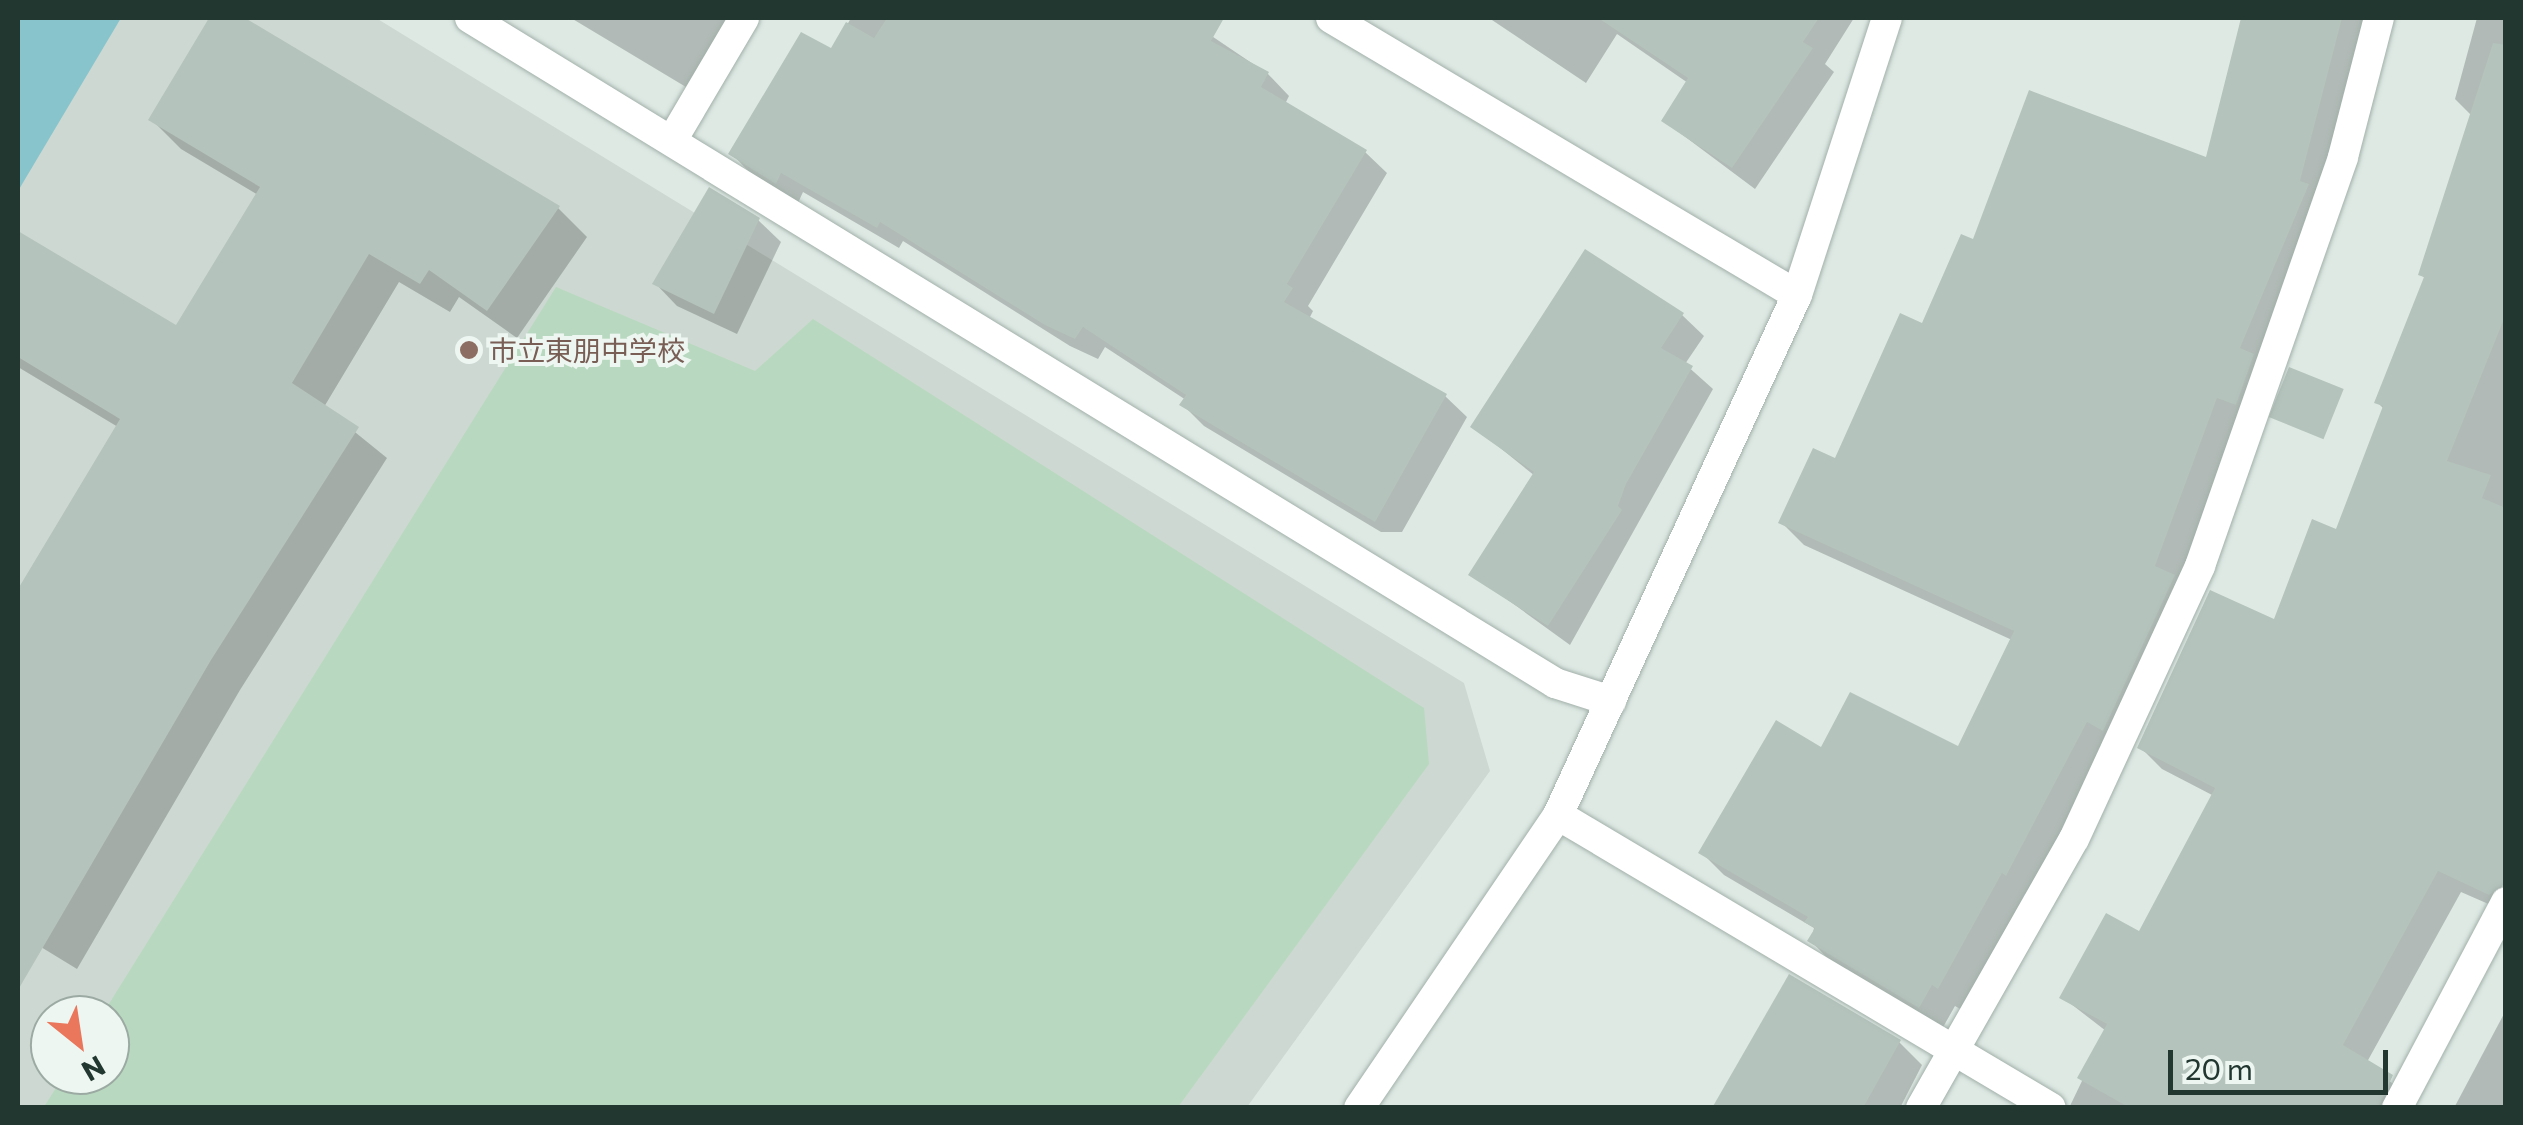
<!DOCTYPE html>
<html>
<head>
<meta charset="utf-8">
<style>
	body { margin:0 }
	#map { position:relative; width:2523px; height:1125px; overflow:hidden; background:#dee9e4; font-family:Commissioner,"Noto Sans JP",sans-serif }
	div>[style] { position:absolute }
	.built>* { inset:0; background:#cdd8d2 }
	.green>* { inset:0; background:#b8d9bf }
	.water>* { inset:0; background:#88c4cc }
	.shadow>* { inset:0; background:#0003 }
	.building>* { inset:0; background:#b4c3bc; transform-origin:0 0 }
	.roads { filter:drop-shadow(0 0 2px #a2b0aa) drop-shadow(0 0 2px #a2b0aa) }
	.street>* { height:30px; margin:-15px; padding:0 15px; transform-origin:15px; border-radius:15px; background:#fff }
	.secondary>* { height:30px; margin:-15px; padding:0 15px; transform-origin:15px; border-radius:15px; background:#fff }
	.dots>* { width:28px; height:28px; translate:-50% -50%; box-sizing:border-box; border:5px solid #eef6f2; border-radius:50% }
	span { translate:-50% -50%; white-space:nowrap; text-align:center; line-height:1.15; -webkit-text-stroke:8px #eef6f2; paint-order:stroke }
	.education-label { font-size:28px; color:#785e54 }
	.left { translate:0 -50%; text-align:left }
	.frame { position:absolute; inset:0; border:20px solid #213730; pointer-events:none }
	.north { position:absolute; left:30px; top:995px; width:100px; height:100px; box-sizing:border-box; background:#eef6f2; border:2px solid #9caaa4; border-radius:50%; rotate:150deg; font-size:28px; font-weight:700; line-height:40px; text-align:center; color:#213730 }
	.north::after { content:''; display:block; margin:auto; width:35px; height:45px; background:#ea775b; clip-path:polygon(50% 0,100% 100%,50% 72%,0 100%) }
	.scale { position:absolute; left:2168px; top:1050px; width:220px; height:45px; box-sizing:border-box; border:5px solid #213730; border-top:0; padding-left:12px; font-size:30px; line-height:35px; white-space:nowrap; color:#213730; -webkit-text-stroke:8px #eef6f2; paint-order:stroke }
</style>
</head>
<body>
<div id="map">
	<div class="built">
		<i style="clip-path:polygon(evenodd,18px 18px,376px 18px,1464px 683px,1490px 771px,1247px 1107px,18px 1107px,18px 18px,50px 1015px,110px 1015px,110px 1075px,50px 1075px,50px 1015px)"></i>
	</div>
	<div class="green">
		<i style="clip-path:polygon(556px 287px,755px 371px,813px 319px,1424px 708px,1429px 764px,1178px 1107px,44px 1107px,64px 1075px,110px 1075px,110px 1015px,102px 1015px)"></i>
	</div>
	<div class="water">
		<i style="clip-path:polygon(18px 18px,121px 18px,18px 191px)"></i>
	</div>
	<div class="shadow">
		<i style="clip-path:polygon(212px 18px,240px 18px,558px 208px,587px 237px,517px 338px,459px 297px,450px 312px,399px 282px,324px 407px,387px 458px,240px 690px,77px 969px,18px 933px,18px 732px,34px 705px,18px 695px,18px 594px,118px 427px,18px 367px,18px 234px,176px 329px,258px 195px,181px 149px,151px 119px)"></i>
		<i style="clip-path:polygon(571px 18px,729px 18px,686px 87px)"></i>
		<i style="clip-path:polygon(851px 18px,1185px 18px,1268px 74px,1289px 96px,1285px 104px,1365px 152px,1387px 173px,1308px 306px,1313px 311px,1309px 319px,1445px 396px,1467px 417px,1402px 532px,1381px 532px,1204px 426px,1182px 404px,1186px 400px,1105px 347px,1098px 359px,1070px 346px,903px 241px,899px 248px,803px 192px,798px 203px,753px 176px,732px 154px,832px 51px)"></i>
		<i style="clip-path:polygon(1489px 18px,1854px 18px,1825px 64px,1834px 72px,1755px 189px,1664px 121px,1688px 83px,1617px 34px,1586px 83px)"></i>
		<i style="clip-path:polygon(2244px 18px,2367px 18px,2322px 202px,2189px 552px,2179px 582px,2197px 600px,2030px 897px,2025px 894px,1962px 1010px,1955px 1006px,1942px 1029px,1833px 964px,1811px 941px,1814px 928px,1724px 875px,1701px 852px,1822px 750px,1960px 750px,2012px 640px,1804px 545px,1781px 522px,1836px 461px,1975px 242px,2208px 161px)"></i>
		<i style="clip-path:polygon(2477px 18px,2506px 18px,2506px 877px,2493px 906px,2461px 892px,2367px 1062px,2405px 1094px,2397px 1108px,2069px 1108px,2106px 1031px,2062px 997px,2140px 934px,2214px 796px,2162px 769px,2140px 747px,2276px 623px,2338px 532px,2384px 409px,2377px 402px,2426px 279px,2421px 275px,2472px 116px,2455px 99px)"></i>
		<i style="clip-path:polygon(758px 220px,781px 242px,737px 334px,677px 306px,655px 283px)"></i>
		<i style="clip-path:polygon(1682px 315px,1704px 336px,1685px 364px,1713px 389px,1570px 645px,1472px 574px,1535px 476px,1473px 426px)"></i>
		<i style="clip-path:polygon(2506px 1010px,2506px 1108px,2454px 1108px)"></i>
		<i style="clip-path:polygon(1899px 1042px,1922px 1065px,1900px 1108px,1727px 1108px)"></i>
	</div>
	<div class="building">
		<i style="clip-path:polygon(209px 18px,245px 18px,560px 206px,487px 311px,429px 270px,420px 284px,369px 254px,292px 383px,359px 427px,211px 660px,18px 990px,18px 589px,120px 419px,18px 357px,18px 231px,176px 325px,260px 187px,148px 120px)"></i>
		<i style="clip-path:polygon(887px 18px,1224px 18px,1211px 41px,1269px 72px,1261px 87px,1367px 150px,1287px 284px,1293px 288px,1284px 302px,1447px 394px,1375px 522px,1179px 405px,1186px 395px,1083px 327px,1075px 339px,1045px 325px,880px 222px,877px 228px,781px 173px,776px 184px,728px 154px,801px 32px,831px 48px,846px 22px,874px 38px)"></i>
		<i style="clip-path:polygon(1598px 18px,1819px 18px,1803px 42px,1813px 48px,1732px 168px,1661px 121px,1688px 78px)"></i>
		<i style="clip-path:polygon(2241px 18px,2342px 18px,2300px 181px,2309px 184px,2240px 348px,2254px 354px,2236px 405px,2217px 398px,2155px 566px,2175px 575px,2103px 731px,2087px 722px,2006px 876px,2002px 873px,1938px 989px,1932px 985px,1919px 1008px,1807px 941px,1815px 928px,1804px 922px,1808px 917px,1698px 853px,1776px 720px,1821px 747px,1850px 692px,1958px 746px,2014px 631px,1778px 523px,1813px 448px,1835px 458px,1900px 313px,1922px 323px,1961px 234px,1973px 239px,2029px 90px,2206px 157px)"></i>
		<i style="clip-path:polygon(2493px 43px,2506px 45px,2506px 314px,2447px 461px,2491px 475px,2482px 498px,2506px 508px,2506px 883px,2489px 895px,2438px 871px,2343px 1045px,2393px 1075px,2378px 1108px,2130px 1108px,2077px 1078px,2107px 1024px,2059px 998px,2106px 913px,2139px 931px,2215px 788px,2137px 748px,2210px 590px,2274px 619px,2312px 519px,2336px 529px,2383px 406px,2374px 403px,2424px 277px,2418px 275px)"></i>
		<i style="clip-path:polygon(709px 187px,760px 218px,714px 314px,652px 284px)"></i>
		<i style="clip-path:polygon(1585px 249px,1684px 313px,1661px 348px,1693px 366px,1626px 484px,1618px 506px,1622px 510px,1548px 626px,1468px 575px,1534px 472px,1470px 427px)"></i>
		<i style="left:2289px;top:367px;width:59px;height:54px;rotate:22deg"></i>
		<i style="clip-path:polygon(1789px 974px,1901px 1040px,1863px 1108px,1712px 1108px)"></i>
	</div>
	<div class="roads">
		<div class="street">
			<i style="left:470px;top:18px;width:1273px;rotate:31.5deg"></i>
			<i style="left:1555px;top:683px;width:59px;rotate:17.8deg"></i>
			<i style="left:674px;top:137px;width:138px;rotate:-59.5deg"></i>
			<i style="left:1558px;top:815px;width:573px;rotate:30.72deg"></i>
			<i style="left:1921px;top:1108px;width:309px;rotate:-60.4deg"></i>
			<i style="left:2074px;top:839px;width:301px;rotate:-65.2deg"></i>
			<i style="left:2200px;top:566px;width:433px;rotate:-70.7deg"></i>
			<i style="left:2343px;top:157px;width:144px;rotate:-75.5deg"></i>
			<i style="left:2397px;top:1108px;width:233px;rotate:-62.1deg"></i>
		</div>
		<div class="secondary">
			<i style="left:1331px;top:18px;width:542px;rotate:30.73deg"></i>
			<i style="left:1359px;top:1108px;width:354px;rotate:-55.8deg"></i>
			<i style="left:1558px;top:815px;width:572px;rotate:-65.32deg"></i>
			<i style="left:1797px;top:295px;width:291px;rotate:-72deg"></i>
		</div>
	</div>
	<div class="dots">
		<i style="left:469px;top:350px;background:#8d6e63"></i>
	</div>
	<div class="education-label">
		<span class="left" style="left:489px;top:350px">市立東朋中学校</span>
	</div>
	<div class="frame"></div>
	<div class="north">N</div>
	<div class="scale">20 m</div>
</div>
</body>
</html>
